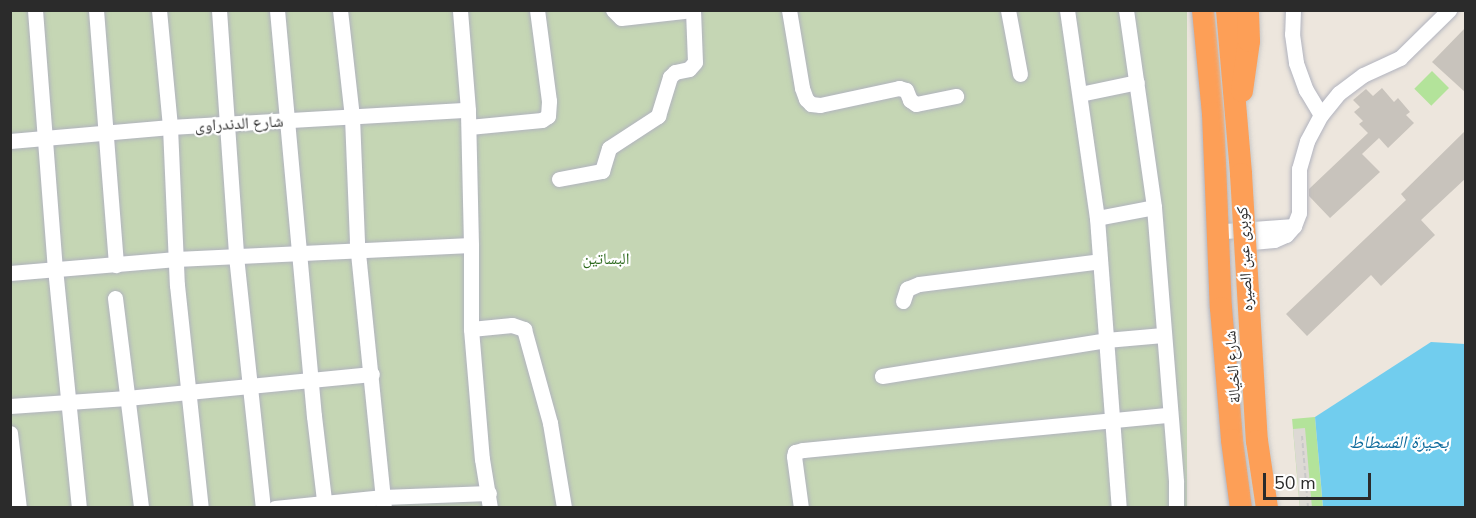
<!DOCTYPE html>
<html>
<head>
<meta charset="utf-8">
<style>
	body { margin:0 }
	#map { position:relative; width:1476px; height:518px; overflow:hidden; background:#ede6dd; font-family:"Nunito Sans","Noto Naskh Arabic",sans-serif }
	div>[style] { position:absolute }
	.green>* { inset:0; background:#b3e39a; transform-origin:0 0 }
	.cemetery>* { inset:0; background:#c5d6b4; transform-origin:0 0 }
	.plaza>* { inset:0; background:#ddd9d4; transform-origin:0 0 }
	.water>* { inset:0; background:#71cdee }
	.building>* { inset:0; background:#c8c3bc }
	.path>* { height:2px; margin-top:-1px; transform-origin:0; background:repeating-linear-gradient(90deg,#c8c8c8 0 4.5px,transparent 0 7.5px) }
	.roads { filter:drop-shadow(0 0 2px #b1b3be) drop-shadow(0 0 2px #b1b3be) }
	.minor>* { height:15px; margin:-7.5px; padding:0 7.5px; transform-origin:7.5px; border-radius:7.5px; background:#fff }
	.highway>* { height:22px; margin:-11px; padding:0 11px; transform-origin:11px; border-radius:11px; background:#fd9f57 }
	.bridges { filter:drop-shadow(0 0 2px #c8c8c8) drop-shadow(0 0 2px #c8c8c8) }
	.highway-bridge>* { height:22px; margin:-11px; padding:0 11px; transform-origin:11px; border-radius:11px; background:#fd9f57 }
	span { translate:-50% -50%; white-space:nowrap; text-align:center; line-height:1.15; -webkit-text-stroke:4.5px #fff; paint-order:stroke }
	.street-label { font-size:16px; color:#2b2b2b }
	.park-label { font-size:16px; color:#2b681b }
	.water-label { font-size:18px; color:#0e6b9c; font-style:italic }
	.frame { position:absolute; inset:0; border:12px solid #2b2b2b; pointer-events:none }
	.scale { position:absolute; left:1263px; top:473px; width:108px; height:27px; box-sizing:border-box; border:3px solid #2b2b2b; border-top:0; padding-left:8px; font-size:18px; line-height:21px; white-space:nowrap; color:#2b2b2b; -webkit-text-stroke:4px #fff; paint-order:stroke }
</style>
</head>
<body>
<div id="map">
	<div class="green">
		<i style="left:1432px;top:71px;width:24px;height:25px;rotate:45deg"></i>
		<i style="left:1315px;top:417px;width:90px;height:23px;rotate:85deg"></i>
	</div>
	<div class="cemetery">
		<i style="left:10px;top:11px;width:1177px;height:496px"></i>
	</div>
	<div class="plaza">
		<i style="left:1305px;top:428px;width:79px;height:12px;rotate:85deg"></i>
	</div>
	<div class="water">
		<i style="clip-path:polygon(1431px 342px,1465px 344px,1465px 507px,1323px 507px,1315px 417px)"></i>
	</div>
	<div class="building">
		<i style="clip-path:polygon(1466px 27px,1466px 93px,1432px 62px)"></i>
		<i style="clip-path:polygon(1382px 88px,1394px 102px,1398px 98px,1410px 112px,1406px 115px,1414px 123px,1388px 148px,1379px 138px,1362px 154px,1380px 172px,1330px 218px,1309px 196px,1309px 189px,1368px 133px,1359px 124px,1363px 121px,1354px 112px,1360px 107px,1353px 100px,1366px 89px,1373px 96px)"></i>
		<i style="clip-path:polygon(1466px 130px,1466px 178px,1421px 220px,1435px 235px,1381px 286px,1371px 275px,1307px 336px,1286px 314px,1406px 200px,1401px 194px)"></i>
	</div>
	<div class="path">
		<i style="left:1302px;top:436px;width:72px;rotate:85.2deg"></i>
	</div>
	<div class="roads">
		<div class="minor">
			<i style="left:35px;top:10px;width:259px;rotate:85.6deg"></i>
			<i style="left:55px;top:268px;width:241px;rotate:84.3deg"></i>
			<i style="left:96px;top:10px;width:256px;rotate:85.5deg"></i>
			<i style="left:159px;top:10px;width:118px;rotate:84.6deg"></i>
			<i style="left:170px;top:127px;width:158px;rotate:87.5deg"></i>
			<i style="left:177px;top:285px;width:224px;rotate:83.9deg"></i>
			<i style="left:219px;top:10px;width:247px;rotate:86deg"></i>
			<i style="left:236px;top:256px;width:253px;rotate:83.9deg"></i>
			<i style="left:277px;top:10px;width:408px;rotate:84.8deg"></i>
			<i style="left:314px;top:416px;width:93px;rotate:83.2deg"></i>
			<i style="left:340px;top:10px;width:108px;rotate:83.6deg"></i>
			<i style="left:352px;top:117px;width:126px;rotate:87.7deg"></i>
			<i style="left:357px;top:243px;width:266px;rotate:84.2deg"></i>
			<i style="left:613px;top:10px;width:11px;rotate:45deg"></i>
			<i style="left:621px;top:18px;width:72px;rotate:-6.3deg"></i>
			<i style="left:789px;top:10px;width:79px;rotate:80.5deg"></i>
			<i style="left:802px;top:88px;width:12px;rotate:70deg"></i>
			<i style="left:806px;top:99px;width:7px;rotate:45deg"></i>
			<i style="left:811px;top:104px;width:9px;rotate:6deg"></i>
			<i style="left:820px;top:105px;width:81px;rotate:-12.1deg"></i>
			<i style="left:899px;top:88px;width:7px;rotate:16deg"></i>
			<i style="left:906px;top:90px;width:11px;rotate:68deg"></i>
			<i style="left:910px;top:100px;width:7px;rotate:34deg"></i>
			<i style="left:916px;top:104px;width:41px;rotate:-11.3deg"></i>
			<i style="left:1008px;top:10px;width:65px;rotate:79.4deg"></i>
			<i style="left:1067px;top:10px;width:210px;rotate:81.8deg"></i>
			<i style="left:1097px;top:218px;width:291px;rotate:85.7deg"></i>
			<i style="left:1126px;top:10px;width:199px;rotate:81.9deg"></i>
			<i style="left:1154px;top:207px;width:276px;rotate:85.4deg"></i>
			<i style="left:1176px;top:482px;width:26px;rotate:90deg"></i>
			<i style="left:1293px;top:10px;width:24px;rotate:92deg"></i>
			<i style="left:1292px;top:34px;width:29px;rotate:82deg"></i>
			<i style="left:1296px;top:63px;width:29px;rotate:70deg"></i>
			<i style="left:1306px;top:90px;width:29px;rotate:59deg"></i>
			<i style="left:1080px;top:94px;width:58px;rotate:-11.9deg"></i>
			<i style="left:469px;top:127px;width:73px;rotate:-5.5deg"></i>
			<i style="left:542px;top:120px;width:7px;rotate:-34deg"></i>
			<i style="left:548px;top:116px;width:15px;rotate:-86deg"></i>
			<i style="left:549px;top:101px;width:92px;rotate:-97.5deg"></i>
			<i style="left:10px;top:141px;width:161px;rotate:-5deg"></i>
			<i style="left:170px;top:127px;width:298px;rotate:-3.3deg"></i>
			<i style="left:559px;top:179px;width:44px;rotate:-10.5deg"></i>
			<i style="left:602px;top:171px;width:24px;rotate:-73deg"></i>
			<i style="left:609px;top:148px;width:59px;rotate:-33.1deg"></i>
			<i style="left:658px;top:116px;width:41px;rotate:-72.9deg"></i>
			<i style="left:670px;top:77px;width:7px;rotate:-45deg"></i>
			<i style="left:675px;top:72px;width:14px;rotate:-12deg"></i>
			<i style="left:689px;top:69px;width:9px;rotate:-49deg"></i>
			<i style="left:695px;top:62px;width:52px;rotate:-92.2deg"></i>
			<i style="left:1097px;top:218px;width:58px;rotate:-10.9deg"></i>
			<i style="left:1225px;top:231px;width:69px;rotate:-4.1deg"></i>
			<i style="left:1252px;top:242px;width:22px;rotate:-5deg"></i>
			<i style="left:1274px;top:240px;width:13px;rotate:-23deg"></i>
			<i style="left:1286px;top:235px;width:12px;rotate:-48deg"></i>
			<i style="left:1294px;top:226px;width:14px;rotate:-69deg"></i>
			<i style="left:1299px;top:213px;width:44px;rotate:-90deg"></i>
			<i style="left:1299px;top:169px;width:29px;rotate:-74deg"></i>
			<i style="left:1307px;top:141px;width:30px;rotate:-62deg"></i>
			<i style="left:1321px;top:115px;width:28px;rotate:-51deg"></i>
			<i style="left:1339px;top:93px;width:30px;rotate:-37deg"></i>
			<i style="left:1363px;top:75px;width:41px;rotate:-24.7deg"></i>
			<i style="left:1400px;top:58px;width:69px;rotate:-44.4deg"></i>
			<i style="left:471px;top:245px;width:84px;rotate:90deg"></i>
			<i style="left:471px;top:329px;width:130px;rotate:85.2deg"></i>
			<i style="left:482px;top:459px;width:50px;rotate:80.7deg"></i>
			<i style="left:10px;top:273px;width:167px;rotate:-4.8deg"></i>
			<i style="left:176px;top:259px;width:295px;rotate:-2.7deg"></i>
			<i style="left:471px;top:245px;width:135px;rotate:-91.3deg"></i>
			<i style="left:468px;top:110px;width:100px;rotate:-94.6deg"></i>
			<i style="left:115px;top:298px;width:212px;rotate:82.9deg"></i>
			<i style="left:903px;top:301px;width:13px;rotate:-72deg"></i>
			<i style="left:907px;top:289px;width:13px;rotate:-23deg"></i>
			<i style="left:919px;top:284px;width:182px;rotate:-7.2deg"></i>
			<i style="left:471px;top:329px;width:41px;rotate:-5.6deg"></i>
			<i style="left:512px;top:325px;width:13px;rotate:18deg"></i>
			<i style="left:524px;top:329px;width:98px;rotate:74.5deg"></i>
			<i style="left:550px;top:423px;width:86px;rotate:80.6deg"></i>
			<i style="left:882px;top:376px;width:227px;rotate:-9.1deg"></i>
			<i style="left:1106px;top:340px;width:57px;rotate:-5deg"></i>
			<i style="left:10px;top:406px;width:117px;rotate:-3.9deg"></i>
			<i style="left:127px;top:398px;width:246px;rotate:-5.6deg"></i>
			<i style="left:10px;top:433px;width:76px;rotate:83.2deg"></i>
			<i style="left:275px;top:508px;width:109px;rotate:-5.8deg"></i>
			<i style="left:383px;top:497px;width:106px;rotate:-2.2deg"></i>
			<i style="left:801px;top:508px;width:52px;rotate:-97.7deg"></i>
			<i style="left:794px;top:456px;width:4px;rotate:-76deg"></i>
			<i style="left:795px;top:452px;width:8px;rotate:-14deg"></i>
			<i style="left:803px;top:450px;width:368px;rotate:-5.5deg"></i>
		</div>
		<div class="highway">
			<i style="left:1203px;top:10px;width:103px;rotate:84.5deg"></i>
			<i style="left:1213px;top:113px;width:195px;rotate:87.7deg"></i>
			<i style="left:1221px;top:308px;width:132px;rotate:85.2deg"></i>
			<i style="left:1232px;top:440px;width:69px;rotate:82.5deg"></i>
		</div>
	</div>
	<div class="bridges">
		<div class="highway-bridge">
			<i style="left:1227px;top:10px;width:165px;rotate:85.1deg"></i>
			<i style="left:1241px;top:174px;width:267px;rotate:86.6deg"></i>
			<i style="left:1257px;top:441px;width:68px;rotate:81.5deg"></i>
			<i style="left:1242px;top:91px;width:50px;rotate:-82deg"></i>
			<i style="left:1249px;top:41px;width:31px;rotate:-92deg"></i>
		</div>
	</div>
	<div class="street-label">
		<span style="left:239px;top:124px;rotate:-3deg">شارع الدندراوى</span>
		<span style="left:1245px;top:259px;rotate:-93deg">كوبرى عين الصيره</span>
		<span style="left:1233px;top:367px;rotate:-94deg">شارع الخيالة</span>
	</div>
	<div class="park-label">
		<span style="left:606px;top:259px">البساتين</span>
	</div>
	<div class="water-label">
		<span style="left:1399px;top:442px">بحيرة الفسطاط</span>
	</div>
	<div class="frame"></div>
	<div class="scale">50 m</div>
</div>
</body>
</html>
